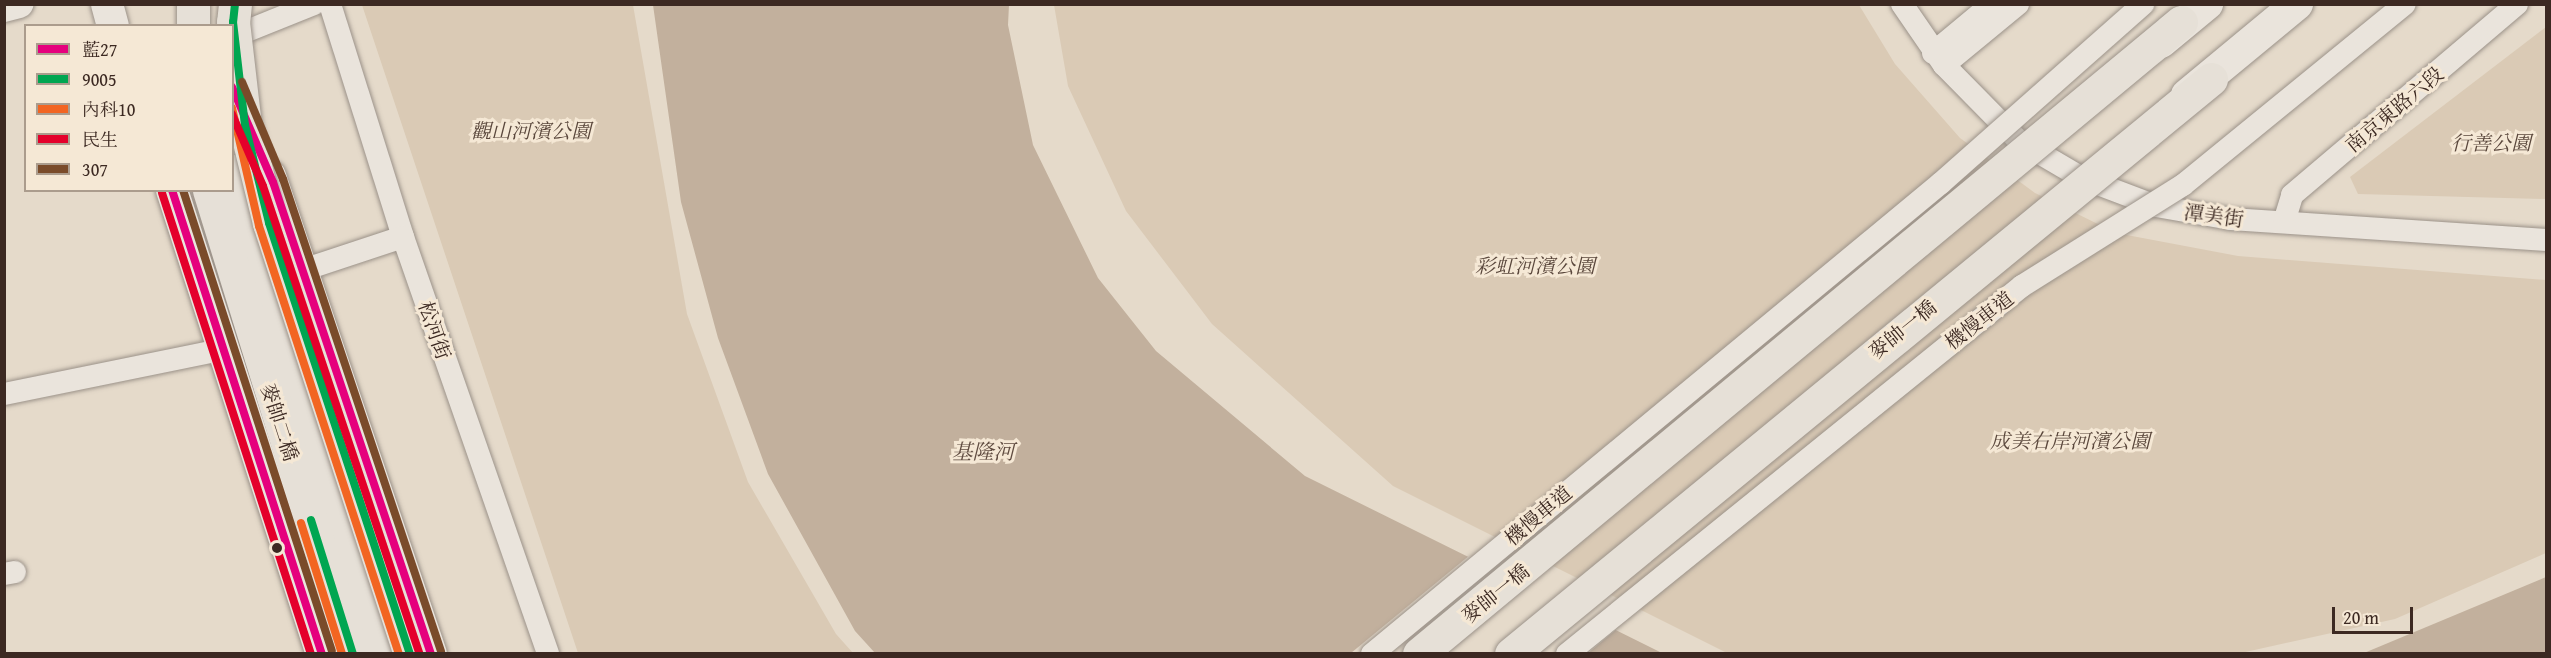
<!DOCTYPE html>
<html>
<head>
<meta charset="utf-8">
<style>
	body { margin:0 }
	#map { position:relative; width:2551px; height:658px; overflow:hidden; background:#e5daca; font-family:"Gentium Book Plus","Noto Serif TC",serif }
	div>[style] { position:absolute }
	.green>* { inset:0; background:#dacab5 }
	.water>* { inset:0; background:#c2b09d }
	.pier>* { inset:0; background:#e5daca }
	.roads { filter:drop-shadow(0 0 2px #9b9289) drop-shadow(0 0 2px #9b9289) }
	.minor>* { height:22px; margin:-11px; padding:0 11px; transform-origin:11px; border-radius:11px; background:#eae4dc }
	.tertiary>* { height:28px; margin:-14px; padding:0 14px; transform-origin:14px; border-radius:14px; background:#eae4dc }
	.secondary>* { height:32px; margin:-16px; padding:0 16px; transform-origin:16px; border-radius:16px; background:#eae4dc }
	.trunk>* { height:33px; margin:-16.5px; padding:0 16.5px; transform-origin:16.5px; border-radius:16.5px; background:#e6e0d7 }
	.bridges { filter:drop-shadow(0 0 2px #9b9289) drop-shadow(0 0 2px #9b9289) }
	.minor-bridge>* { height:22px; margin:-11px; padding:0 11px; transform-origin:11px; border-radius:11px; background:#eae4dc }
	.secondary-bridge>* { height:32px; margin:-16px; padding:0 16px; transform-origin:16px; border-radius:16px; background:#eae4dc }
	.trunk-bridge>* { height:33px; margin:-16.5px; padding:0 16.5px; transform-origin:16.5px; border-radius:16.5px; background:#e6e0d7 }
	.bus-1>* { height:8px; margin:-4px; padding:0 4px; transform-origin:4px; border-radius:4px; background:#e5007d }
	.bus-2>* { height:8px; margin:-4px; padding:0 4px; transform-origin:4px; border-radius:4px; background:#00a651 }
	.bus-3>* { height:8px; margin:-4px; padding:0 4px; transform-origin:4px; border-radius:4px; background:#f26522 }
	.bus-4>* { height:8px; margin:-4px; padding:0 4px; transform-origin:4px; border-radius:4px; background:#e4002b }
	.bus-5>* { height:8px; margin:-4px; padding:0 4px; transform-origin:4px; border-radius:4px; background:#7a4b2a }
	.dots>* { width:16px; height:16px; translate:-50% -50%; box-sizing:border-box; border:3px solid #f5e8d5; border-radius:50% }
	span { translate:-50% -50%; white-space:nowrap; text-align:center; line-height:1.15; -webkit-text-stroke:6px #f5e8d5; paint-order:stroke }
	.street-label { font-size:20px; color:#3c2922 }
	.park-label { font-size:20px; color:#5a473c; font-style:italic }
	.water-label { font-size:21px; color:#604c41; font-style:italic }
	.frame { position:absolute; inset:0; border:6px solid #3c2922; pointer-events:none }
	.legend { position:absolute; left:24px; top:24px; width:210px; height:168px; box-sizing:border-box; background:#f5e8d5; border:2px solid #ab9c8d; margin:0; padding:8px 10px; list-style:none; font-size:18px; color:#3c2922 }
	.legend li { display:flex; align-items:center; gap:12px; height:30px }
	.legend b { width:30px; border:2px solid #ab9c8d }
	.scale { position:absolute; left:2332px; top:607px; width:81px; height:27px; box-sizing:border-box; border:3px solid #3c2922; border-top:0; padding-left:8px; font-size:18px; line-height:21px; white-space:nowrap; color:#3c2922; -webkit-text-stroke:4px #f5e8d5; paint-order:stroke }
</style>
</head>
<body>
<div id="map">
	<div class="green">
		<i style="clip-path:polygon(362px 5px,633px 5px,687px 314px,748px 482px,836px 634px,853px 653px,578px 653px)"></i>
		<i style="clip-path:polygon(1054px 5px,1859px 5px,1895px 64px,1960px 138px,2035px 193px,2116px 233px,2238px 256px,2546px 280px,2546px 553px,2395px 619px,2241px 653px,1727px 653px,1393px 486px,1212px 324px,1126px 211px,1068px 86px)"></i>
		<i style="clip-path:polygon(2546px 27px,2546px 199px,2358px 194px,2350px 177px)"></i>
	</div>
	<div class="water">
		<i style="clip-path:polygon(653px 5px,1009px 5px,1008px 25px,1033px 145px,1098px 278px,1156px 351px,1305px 476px,1662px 653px,875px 653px,855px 631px,768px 474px,718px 338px,681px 202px)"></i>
		<i style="clip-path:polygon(2546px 577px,2546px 653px,2364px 653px)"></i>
	</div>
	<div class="pier">
		<i style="clip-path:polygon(1470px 555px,1618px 628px,1587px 654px,1351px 653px)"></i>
	</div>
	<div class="roads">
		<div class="minor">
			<i style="left:330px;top:4px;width:244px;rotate:72.6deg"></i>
			<i style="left:403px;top:237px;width:441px;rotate:70.8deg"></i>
			<i style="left:1902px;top:4px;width:74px;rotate:55.5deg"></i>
			<i style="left:1944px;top:65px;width:107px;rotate:45.4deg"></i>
			<i style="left:2019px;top:141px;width:73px;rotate:30.4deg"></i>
			<i style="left:2082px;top:178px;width:79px;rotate:20.7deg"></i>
			<i style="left:2156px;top:206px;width:76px;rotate:9.8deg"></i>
			<i style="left:2231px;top:219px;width:316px;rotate:3.8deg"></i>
			<i style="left:232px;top:37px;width:88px;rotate:-21.9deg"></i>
			<i style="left:1933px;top:53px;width:77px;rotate:-39.7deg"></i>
			<i style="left:1944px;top:65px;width:96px;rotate:-39.5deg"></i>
			<i style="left:2284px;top:222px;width:28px;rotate:-73deg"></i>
			<i style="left:2292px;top:195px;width:295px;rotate:-40.3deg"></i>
			<i style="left:303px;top:270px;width:105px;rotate:-18.3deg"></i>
			<i style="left:4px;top:394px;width:226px;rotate:-11.5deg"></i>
			<i style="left:4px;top:574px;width:11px;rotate:-10deg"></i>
		</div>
		<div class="tertiary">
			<i style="left:4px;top:8px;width:16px;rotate:-15deg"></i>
		</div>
		<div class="secondary">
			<i style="left:107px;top:4px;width:23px;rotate:75deg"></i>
			<i style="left:270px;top:176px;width:504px;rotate:71.39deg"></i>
			<i style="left:172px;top:190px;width:488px;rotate:72.1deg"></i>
		</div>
		<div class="trunk">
			<i style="left:193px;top:26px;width:22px;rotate:-90deg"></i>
			<i style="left:232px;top:171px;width:136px;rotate:73.8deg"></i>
			<i style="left:270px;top:302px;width:370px;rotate:72.2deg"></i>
			<i style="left:209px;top:190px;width:486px;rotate:72.8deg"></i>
		</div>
	</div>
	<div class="bridges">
		<div class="minor-bridge">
			<i style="left:1372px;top:654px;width:739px;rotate:-39.62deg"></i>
			<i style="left:1941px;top:183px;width:270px;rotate:-41.5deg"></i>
			<i style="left:1567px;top:654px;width:585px;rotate:-38.97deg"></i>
			<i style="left:2022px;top:286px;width:190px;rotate:-32.1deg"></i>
			<i style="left:2183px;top:185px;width:286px;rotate:-39.2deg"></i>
		</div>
		<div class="secondary-bridge">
			<i style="left:2161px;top:42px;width:60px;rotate:-39.6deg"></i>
			<i style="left:2187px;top:95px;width:143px;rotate:-39.6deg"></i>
		</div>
		<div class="trunk-bridge">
			<i style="left:235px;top:4px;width:18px;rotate:96deg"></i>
			<i style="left:233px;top:22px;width:104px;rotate:83.4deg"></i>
			<i style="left:245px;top:125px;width:101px;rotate:76.2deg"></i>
			<i style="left:269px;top:223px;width:453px;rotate:71.9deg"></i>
			<i style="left:1419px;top:654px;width:990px;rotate:-39.67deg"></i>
			<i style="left:1511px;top:654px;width:906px;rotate:-39.4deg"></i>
		</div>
	</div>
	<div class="bus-1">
		<i style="left:232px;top:87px;width:103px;rotate:66.7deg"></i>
		<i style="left:273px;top:182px;width:498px;rotate:71.5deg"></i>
		<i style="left:172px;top:190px;width:488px;rotate:72.1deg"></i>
	</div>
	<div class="bus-2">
		<i style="left:235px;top:4px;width:18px;rotate:96deg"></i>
		<i style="left:233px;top:22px;width:104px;rotate:83.4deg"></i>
		<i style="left:245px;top:125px;width:101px;rotate:76.2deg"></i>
		<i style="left:269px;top:223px;width:453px;rotate:71.9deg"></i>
		<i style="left:311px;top:520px;width:140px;rotate:72.6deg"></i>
	</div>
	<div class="bus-3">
		<i style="left:232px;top:108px;width:121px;rotate:77.1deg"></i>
		<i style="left:259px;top:226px;width:450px;rotate:71.9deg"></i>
		<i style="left:301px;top:523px;width:137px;rotate:72.6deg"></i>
	</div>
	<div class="bus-4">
		<i style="left:232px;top:114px;width:78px;rotate:66.7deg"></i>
		<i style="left:263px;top:186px;width:494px;rotate:71.5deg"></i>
		<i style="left:162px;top:193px;width:484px;rotate:72.1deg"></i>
	</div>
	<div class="bus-5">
		<i style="left:242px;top:82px;width:105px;rotate:67.1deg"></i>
		<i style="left:283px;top:179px;width:498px;rotate:71.5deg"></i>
		<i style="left:183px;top:190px;width:484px;rotate:72.1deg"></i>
	</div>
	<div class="dots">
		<i style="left:277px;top:548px;background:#3c2922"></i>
	</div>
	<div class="street-label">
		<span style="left:2394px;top:109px;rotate:-40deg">南京東路六段</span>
		<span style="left:2214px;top:215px;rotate:8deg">潭美街</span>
		<span style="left:1979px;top:320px;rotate:-38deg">機慢車道</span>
		<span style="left:1902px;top:329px;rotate:-39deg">麥帥一橋</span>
		<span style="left:435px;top:330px;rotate:71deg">松河街</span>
		<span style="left:280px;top:422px;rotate:72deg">麥帥二橋</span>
		<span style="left:1538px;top:515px;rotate:-40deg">機慢車道</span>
		<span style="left:1495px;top:593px;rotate:-39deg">麥帥一橋</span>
	</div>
	<div class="park-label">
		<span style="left:531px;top:130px">觀山河濱公園</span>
		<span style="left:2491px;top:142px">行善公園</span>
		<span style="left:1535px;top:265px">彩虹河濱公園</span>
		<span style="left:2070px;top:440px">成美右岸河濱公園</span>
	</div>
	<div class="water-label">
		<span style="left:983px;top:452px">基隆河</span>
	</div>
	<div class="frame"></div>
	<ul class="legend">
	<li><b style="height:8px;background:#e5007d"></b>藍27</li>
	<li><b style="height:8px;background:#00a651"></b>9005</li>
	<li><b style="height:8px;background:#f26522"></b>內科10</li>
	<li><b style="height:8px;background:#e4002b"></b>民生</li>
	<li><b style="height:8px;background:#7a4b2a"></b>307</li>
	</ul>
	<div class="scale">20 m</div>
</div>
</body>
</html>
